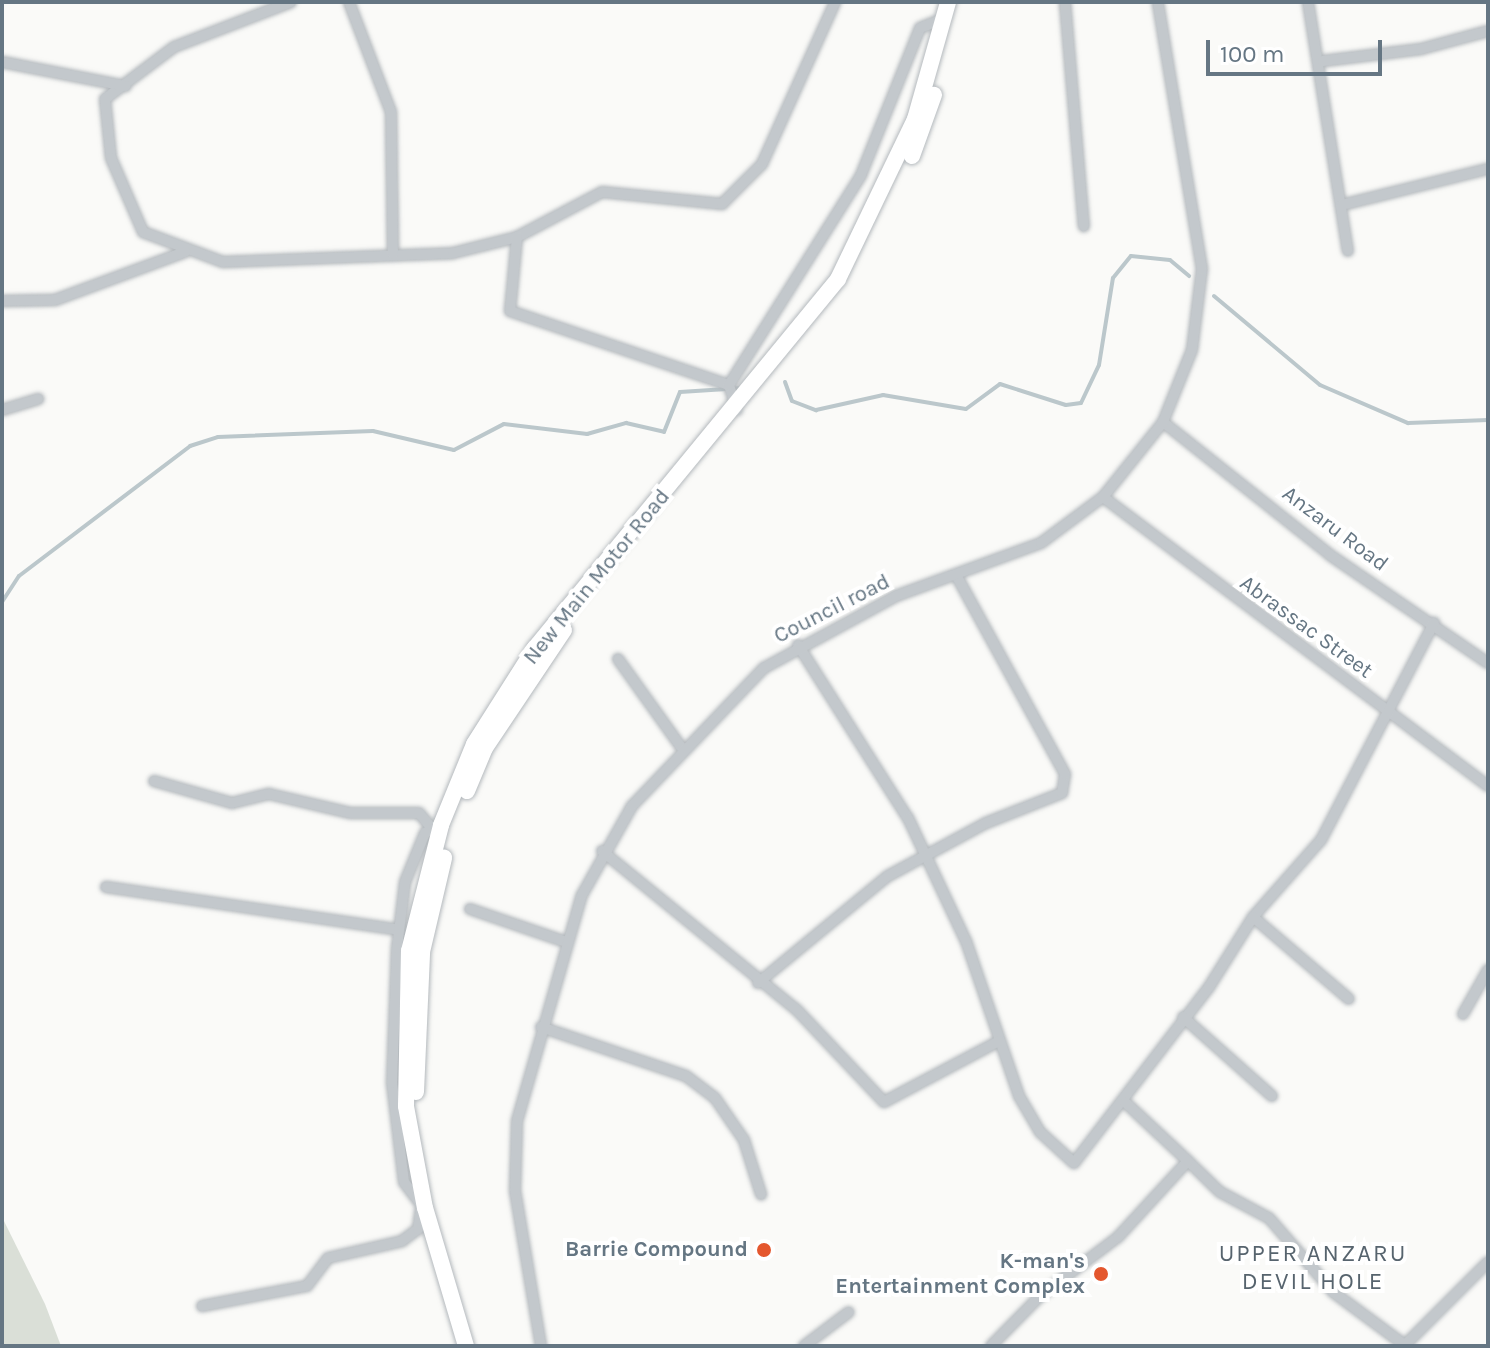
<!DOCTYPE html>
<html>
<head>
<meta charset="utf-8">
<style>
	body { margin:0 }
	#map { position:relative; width:1490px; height:1348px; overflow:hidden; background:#fafaf8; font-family:Karla,sans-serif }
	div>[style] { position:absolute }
	.green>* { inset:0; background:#dadfd7 }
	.stream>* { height:4px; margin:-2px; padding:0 2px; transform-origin:2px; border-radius:2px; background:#bbc7cb }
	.roads { filter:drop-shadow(0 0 2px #b4b9bd) drop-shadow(0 0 2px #b4b9bd) }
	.minor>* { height:10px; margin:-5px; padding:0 5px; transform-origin:5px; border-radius:5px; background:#c3c8cc }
	.trunk>* { height:16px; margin:-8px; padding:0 8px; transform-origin:8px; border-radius:8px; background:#fff }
	.dots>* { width:22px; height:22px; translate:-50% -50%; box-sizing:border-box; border:4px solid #fff; border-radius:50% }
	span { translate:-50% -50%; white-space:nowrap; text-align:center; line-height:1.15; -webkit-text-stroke:8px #fff; paint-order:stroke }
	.street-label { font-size:22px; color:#657683 }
	.poi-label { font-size:22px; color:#657683; font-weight:700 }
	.right { translate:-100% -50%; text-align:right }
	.neighbourhood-label { font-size:24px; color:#57646e; letter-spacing:2px }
	.frame { position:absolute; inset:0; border:4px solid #657683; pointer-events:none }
	.scale { position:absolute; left:1206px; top:40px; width:176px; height:36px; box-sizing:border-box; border:4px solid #657683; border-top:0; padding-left:10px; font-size:24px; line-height:28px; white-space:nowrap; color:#657683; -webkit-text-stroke:6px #fff; paint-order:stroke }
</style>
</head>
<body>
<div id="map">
	<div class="green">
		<i style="clip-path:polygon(2px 1217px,45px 1304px,61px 1346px,2px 1346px)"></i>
	</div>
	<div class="stream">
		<i style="left:1214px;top:296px;width:138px;rotate:40deg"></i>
		<i style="left:1320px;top:385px;width:96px;rotate:23.4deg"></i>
		<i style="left:1408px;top:423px;width:80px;rotate:-2.1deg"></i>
		<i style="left:785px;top:382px;width:20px;rotate:70deg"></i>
		<i style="left:792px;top:401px;width:26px;rotate:21deg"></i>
		<i style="left:816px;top:410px;width:69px;rotate:-12.6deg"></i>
		<i style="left:883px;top:395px;width:84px;rotate:9.6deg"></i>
		<i style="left:966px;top:409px;width:42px;rotate:-36.3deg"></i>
		<i style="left:1000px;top:384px;width:69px;rotate:17.7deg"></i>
		<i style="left:1066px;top:405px;width:15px;rotate:-8deg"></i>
		<i style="left:1081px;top:403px;width:42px;rotate:-64.7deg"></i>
		<i style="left:1099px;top:365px;width:88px;rotate:-80.9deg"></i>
		<i style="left:1113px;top:278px;width:28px;rotate:-51deg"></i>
		<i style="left:1131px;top:256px;width:39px;rotate:6deg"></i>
		<i style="left:1170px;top:260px;width:25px;rotate:40deg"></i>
		<i style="left:2px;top:602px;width:31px;rotate:-57deg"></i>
		<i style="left:19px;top:576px;width:215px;rotate:-37.2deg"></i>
		<i style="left:190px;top:446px;width:29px;rotate:-18deg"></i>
		<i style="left:218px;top:437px;width:155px;rotate:-2.2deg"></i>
		<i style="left:373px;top:431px;width:83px;rotate:13.2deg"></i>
		<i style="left:454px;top:450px;width:56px;rotate:-27.5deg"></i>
		<i style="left:504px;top:424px;width:84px;rotate:6.9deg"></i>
		<i style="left:587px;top:434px;width:41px;rotate:-15.8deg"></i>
		<i style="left:626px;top:423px;width:39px;rotate:13deg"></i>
		<i style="left:664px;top:432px;width:43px;rotate:-68.2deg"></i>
		<i style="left:680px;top:392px;width:62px;rotate:-3.7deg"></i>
	</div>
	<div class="roads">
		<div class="minor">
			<i style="left:291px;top:2px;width:125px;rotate:159deg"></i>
			<i style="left:174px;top:47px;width:86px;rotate:143deg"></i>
			<i style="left:105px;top:99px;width:59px;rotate:84.2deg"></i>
			<i style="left:111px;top:158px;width:81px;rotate:66.6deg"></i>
			<i style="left:143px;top:232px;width:85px;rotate:20.6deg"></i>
			<i style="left:223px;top:262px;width:230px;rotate:-2.2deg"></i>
			<i style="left:453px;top:253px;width:66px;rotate:-14deg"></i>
			<i style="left:517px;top:237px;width:96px;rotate:-27.9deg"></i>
			<i style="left:602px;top:192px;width:121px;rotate:5.7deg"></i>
			<i style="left:722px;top:204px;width:57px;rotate:-45deg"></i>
			<i style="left:762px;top:164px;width:178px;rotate:-65.7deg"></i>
			<i style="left:349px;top:2px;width:118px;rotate:69.1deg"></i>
			<i style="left:391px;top:112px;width:142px;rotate:89.2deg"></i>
			<i style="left:1065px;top:2px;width:225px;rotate:85.2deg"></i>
			<i style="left:1308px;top:2px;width:252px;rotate:80.9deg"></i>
			<i style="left:1323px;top:61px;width:99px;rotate:-7deg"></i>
			<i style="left:1421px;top:49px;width:69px;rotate:-15deg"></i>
			<i style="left:2px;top:62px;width:126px;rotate:11deg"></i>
			<i style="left:1342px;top:205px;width:150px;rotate:-13.9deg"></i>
			<i style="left:517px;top:237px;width:74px;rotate:95.4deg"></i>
			<i style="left:510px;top:311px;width:231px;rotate:18.7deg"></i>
			<i style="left:2px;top:301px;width:53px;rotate:-1.1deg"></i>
			<i style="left:55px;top:300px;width:139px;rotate:-20.3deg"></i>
			<i style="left:2px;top:410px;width:38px;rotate:-17deg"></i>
			<i style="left:737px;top:410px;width:26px;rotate:-108deg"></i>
			<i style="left:729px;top:385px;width:248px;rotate:-57.8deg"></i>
			<i style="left:861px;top:175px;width:158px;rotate:-68.1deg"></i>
			<i style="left:920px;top:28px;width:27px;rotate:-22deg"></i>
			<i style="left:1163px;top:422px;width:213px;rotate:38.5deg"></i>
			<i style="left:1330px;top:555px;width:191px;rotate:34.4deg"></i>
			<i style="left:1103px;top:497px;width:481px;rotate:36.9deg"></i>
			<i style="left:798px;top:645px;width:205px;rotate:57.6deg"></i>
			<i style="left:908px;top:818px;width:136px;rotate:64.8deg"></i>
			<i style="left:966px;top:941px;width:164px;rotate:71.1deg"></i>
			<i style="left:1019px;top:1096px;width:42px;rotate:59.7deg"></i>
			<i style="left:1040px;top:1132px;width:46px;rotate:42.4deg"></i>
			<i style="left:1074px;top:1163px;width:222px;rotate:-52.5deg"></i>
			<i style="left:1209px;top:987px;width:83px;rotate:-57.8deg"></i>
			<i style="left:1253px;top:917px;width:103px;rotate:-48.6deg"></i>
			<i style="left:1321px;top:840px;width:245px;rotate:-62.5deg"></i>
			<i style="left:618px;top:659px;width:108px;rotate:54.4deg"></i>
			<i style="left:154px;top:781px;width:81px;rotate:15.8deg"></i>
			<i style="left:232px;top:803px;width:38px;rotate:-14deg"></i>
			<i style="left:269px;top:794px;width:83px;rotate:13.2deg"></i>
			<i style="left:350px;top:813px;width:69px"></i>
			<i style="left:419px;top:813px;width:17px;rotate:50deg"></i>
			<i style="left:602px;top:851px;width:250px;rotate:39.2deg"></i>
			<i style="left:796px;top:1009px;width:128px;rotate:46.6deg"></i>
			<i style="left:884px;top:1102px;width:130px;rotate:-27.9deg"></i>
			<i style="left:106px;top:887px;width:296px;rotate:8.3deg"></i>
			<i style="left:470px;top:909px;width:102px;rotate:19deg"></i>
			<i style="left:1253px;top:917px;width:126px;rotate:40.5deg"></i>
			<i style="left:758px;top:983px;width:168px;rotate:-39.5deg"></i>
			<i style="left:888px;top:876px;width:111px;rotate:-28.4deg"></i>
			<i style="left:986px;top:823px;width:82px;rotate:-21.5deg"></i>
			<i style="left:1062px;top:793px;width:19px;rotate:-81deg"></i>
			<i style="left:1065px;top:774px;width:225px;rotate:-118.7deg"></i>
			<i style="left:1463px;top:1014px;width:51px;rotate:-60.4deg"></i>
			<i style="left:1183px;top:1017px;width:119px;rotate:41.6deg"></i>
			<i style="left:541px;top:1027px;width:153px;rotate:18.7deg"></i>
			<i style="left:686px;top:1076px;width:36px;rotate:37deg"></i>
			<i style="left:715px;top:1098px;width:51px;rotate:55.4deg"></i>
			<i style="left:744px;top:1140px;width:57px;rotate:72.5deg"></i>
			<i style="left:1188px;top:1161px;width:45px;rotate:44.1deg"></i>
			<i style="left:1220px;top:1192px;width:55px;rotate:28deg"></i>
			<i style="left:1269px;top:1218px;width:98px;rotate:49.1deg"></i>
			<i style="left:1333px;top:1292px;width:91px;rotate:36.5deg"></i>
			<i style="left:422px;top:1206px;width:30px;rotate:-127deg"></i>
			<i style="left:404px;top:1182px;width:100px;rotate:-96.9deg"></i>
			<i style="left:392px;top:1083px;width:135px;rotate:-87.9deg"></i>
			<i style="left:397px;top:948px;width:66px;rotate:-83.1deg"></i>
			<i style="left:405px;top:882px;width:53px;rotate:-67.8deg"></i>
			<i style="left:425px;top:833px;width:18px;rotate:-27deg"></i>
			<i style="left:202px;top:1306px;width:107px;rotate:-10.8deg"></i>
			<i style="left:307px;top:1286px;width:35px;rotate:-53deg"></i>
			<i style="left:328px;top:1258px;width:76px;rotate:-12.9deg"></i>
			<i style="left:402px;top:1241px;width:20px;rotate:-37deg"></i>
			<i style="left:418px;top:1229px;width:21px;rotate:-82deg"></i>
			<i style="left:1405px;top:1345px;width:117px;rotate:-45deg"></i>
			<i style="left:541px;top:1346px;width:158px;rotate:-99.5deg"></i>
			<i style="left:515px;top:1190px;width:69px;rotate:-88.3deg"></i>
			<i style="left:517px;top:1121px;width:235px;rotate:-74deg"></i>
			<i style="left:582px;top:895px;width:102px;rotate:-60.7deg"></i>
			<i style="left:632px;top:806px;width:191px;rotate:-46.3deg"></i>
			<i style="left:764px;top:668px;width:150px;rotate:-28.6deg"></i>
			<i style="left:896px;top:596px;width:154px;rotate:-20.1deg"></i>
			<i style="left:1041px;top:543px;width:77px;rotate:-36.6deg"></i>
			<i style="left:1103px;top:497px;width:96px;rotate:-51.3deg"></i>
			<i style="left:1163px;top:422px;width:78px;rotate:-68.1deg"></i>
			<i style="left:1192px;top:350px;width:82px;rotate:-83deg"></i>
			<i style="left:1202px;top:269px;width:271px;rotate:-99.4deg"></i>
			<i style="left:804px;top:1346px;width:56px;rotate:-37.1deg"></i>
			<i style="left:991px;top:1346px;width:70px;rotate:-45.6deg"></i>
			<i style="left:1040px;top:1296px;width:98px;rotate:-37.1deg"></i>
			<i style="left:1118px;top:1237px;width:103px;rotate:-47.4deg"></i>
			<i style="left:1188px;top:1161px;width:86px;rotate:-136.9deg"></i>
		</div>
		<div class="trunk">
			<i style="left:912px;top:156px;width:65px;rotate:-70.2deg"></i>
			<i style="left:467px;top:791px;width:47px;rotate:-67.3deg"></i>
			<i style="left:485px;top:748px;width:142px;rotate:-56.2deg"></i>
			<i style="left:416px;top:1092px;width:140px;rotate:-87.5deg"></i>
			<i style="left:422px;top:952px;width:97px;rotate:-76.8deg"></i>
			<i style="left:466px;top:1346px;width:144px;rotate:-106.5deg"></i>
			<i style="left:425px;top:1208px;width:104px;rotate:-100.6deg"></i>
			<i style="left:406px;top:1106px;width:155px;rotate:-88.9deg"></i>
			<i style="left:409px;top:951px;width:130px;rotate:-75.7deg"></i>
			<i style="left:441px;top:825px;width:87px;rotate:-67.8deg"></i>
			<i style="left:474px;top:744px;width:114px;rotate:-57.6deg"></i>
			<i style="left:535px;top:648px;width:477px;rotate:-50.6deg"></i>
			<i style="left:838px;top:279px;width:178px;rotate:-64.3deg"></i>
			<i style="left:915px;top:119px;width:122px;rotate:-74.2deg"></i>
		</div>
	</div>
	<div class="dots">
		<i style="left:764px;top:1250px;background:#e4572e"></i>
		<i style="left:1101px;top:1274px;background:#e4572e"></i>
	</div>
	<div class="street-label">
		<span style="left:1335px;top:529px;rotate:37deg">Anzaru Road</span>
		<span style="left:597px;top:577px;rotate:-51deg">New Main Motor Road</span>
		<span style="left:832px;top:609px;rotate:-27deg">Council road</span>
		<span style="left:1306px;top:627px;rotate:36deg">Abrassac Street</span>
	</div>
	<div class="poi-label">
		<span class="right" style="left:748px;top:1250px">Barrie Compound</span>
		<span class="right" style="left:1085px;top:1274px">K-man's<br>Entertainment Complex</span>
	</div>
	<div class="neighbourhood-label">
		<span style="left:1313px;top:1268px">UPPER ANZARU<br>DEVIL HOLE</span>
	</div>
	<div class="frame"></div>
	<div class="scale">100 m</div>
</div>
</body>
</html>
